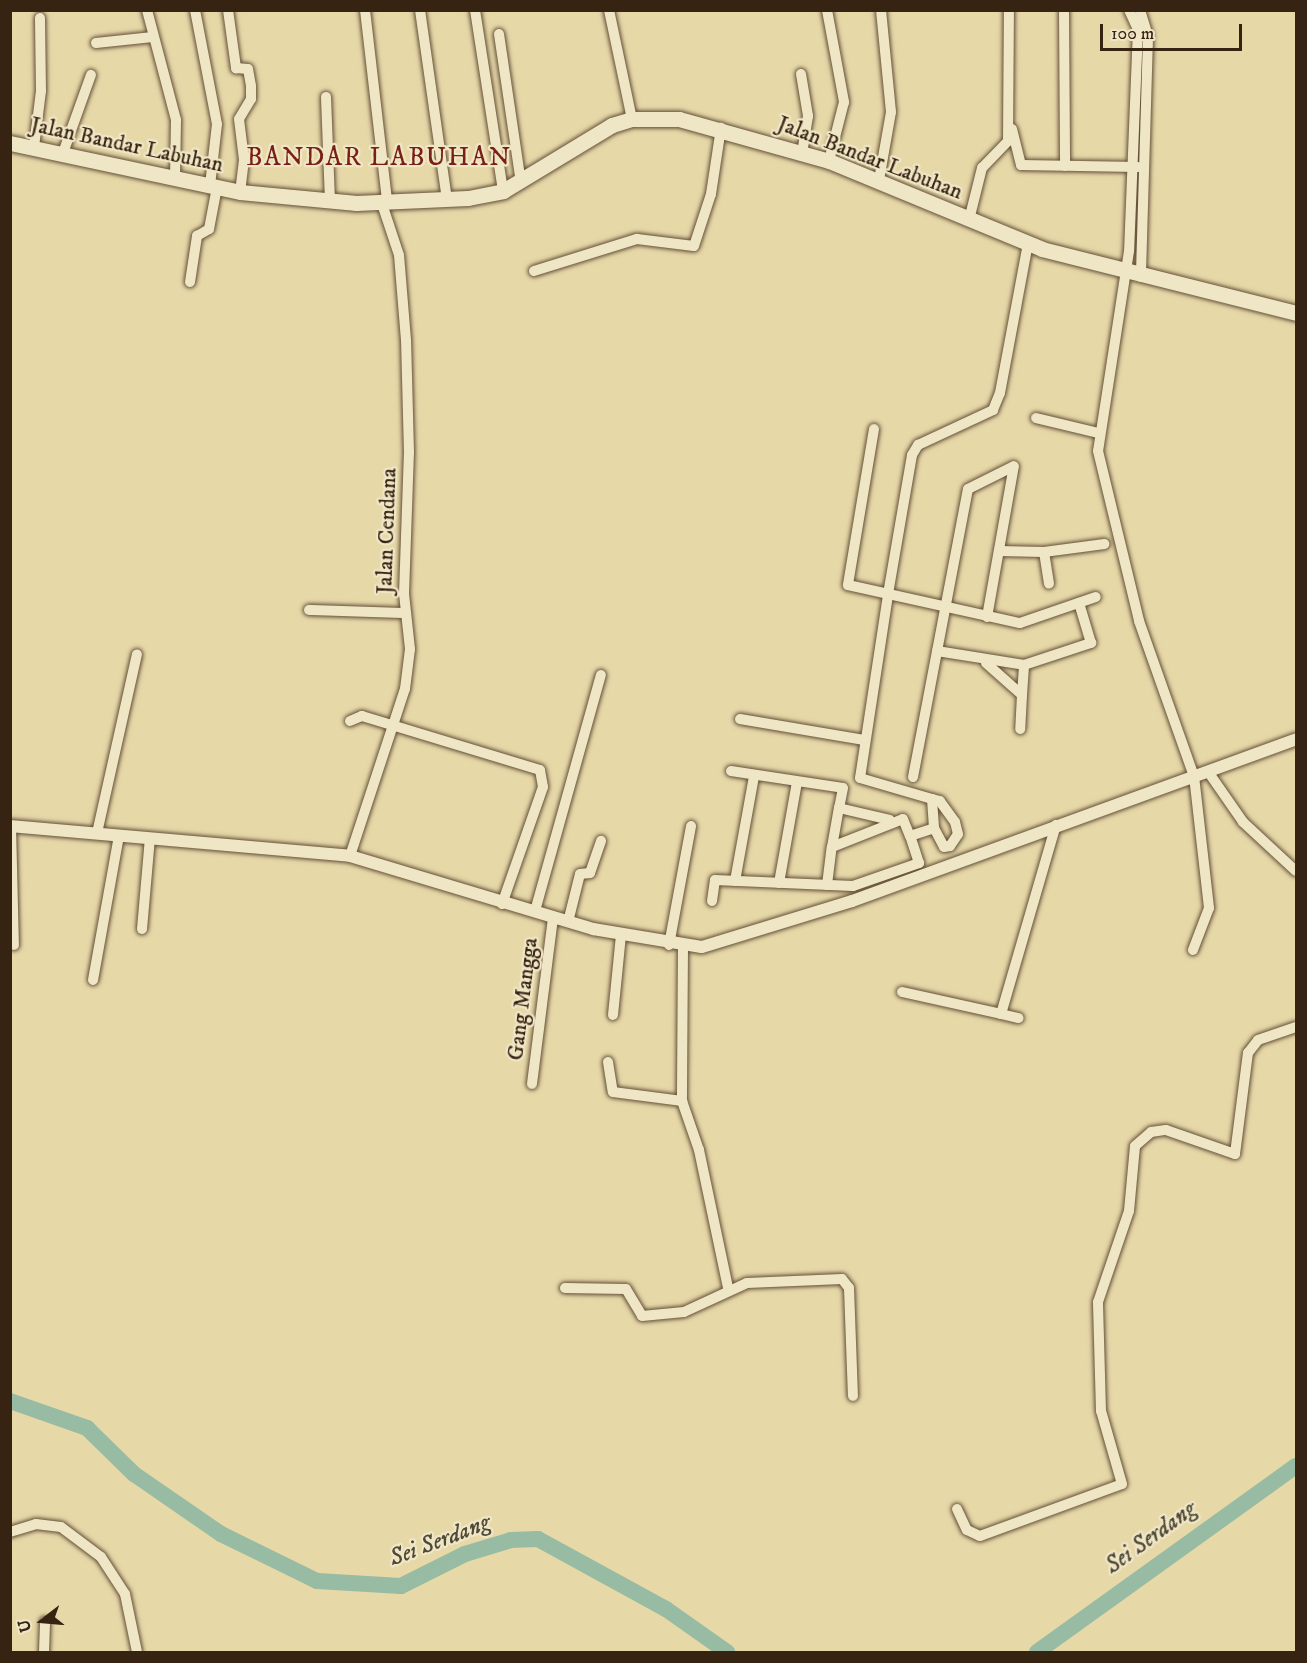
<!DOCTYPE html>
<html>
<head>
<meta charset="utf-8">
<style>
	body { margin:0 }
	#map { position:relative; width:1307px; height:1663px; overflow:hidden; background:#e7d8a8; font-family:"IM FELL DW Pica",serif }
	div>[style] { position:absolute }
	.river>* { height:16px; margin:-8px; padding:0 8px; transform-origin:8px; border-radius:8px; background:#98bba3 }
	.roads { filter:drop-shadow(0 0 2px #635038) drop-shadow(0 0 2px #635038) }
	.minor>* { height:10px; margin:-5px; padding:0 5px; transform-origin:5px; border-radius:5px; background:#efe6c6 }
	.tertiary>* { height:12px; margin:-6px; padding:0 6px; transform-origin:6px; border-radius:6px; background:#efe6c6 }
	.secondary>* { height:15px; margin:-7.5px; padding:0 7.5px; transform-origin:7.5px; border-radius:7.5px; background:#efe6c6 }
	span { translate:-50% -50%; white-space:nowrap; text-align:center; line-height:1.15; -webkit-text-stroke:4.5px #efe6c6; paint-order:stroke }
	.street-label { font-size:22px; color:#372312 }
	.water-label { font-size:24px; color:#4f4936; font-style:italic }
	.quarter-label { font-size:26px; color:#7a1f14; letter-spacing:1.5px }
	.frame { position:absolute; inset:0; border:12px solid #372312; pointer-events:none }
	.north { position:absolute; left:12px; top:1591px; width:60px; height:60px; -webkit-text-stroke:4px #efe6c6; paint-order:stroke; rotate:254deg; font-size:16px; font-weight:700; line-height:24px; text-align:center; color:#372312 }
	.north::after { content:''; display:block; margin:auto; width:21px; height:27px; background:#372312; clip-path:polygon(50% 0,100% 100%,50% 72%,0 100%) }
	.scale { position:absolute; left:1100px; top:24px; width:142px; height:27px; box-sizing:border-box; border:3px solid #372312; border-top:0; padding-left:8px; font-size:18px; line-height:21px; white-space:nowrap; color:#372312; -webkit-text-stroke:4px #efe6c6; paint-order:stroke }
</style>
</head>
<body>
<div id="map">
	<div class="river">
		<i style="left:10px;top:1401px;width:82px;rotate:19.3deg"></i>
		<i style="left:87px;top:1428px;width:66px;rotate:44.4deg"></i>
		<i style="left:134px;top:1474px;width:106px;rotate:34.6deg"></i>
		<i style="left:221px;top:1534px;width:107px;rotate:26.1deg"></i>
		<i style="left:317px;top:1581px;width:84px;rotate:3.4deg"></i>
		<i style="left:401px;top:1586px;width:72px;rotate:-26.6deg"></i>
		<i style="left:465px;top:1554px;width:48px;rotate:-16.9deg"></i>
		<i style="left:511px;top:1540px;width:27px;rotate:-2deg"></i>
		<i style="left:538px;top:1539px;width:146px;rotate:28.7deg"></i>
		<i style="left:666px;top:1609px;width:75px;rotate:35.2deg"></i>
		<i style="left:1037px;top:1652px;width:319px;rotate:-35.7deg"></i>
	</div>
	<div class="roads">
		<div class="minor">
			<i style="left:147px;top:10px;width:114px;rotate:75.2deg"></i>
			<i style="left:176px;top:120px;width:59px;rotate:91deg"></i>
			<i style="left:195px;top:10px;width:116px;rotate:79.1deg"></i>
			<i style="left:217px;top:124px;width:61px;rotate:96.5deg"></i>
			<i style="left:228px;top:10px;width:59px;rotate:82.1deg"></i>
			<i style="left:236px;top:68px;width:12px;rotate:5deg"></i>
			<i style="left:248px;top:69px;width:17px;rotate:80deg"></i>
			<i style="left:251px;top:86px;width:13px;rotate:90deg"></i>
			<i style="left:251px;top:99px;width:23px;rotate:121deg"></i>
			<i style="left:239px;top:119px;width:41px;rotate:83deg"></i>
			<i style="left:244px;top:160px;width:32px;rotate:97deg"></i>
			<i style="left:365px;top:10px;width:192px;rotate:83.4deg"></i>
			<i style="left:420px;top:10px;width:191px;rotate:81.9deg"></i>
			<i style="left:475px;top:10px;width:183px;rotate:81.2deg"></i>
			<i style="left:609px;top:10px;width:111px;rotate:78.1deg"></i>
			<i style="left:827px;top:10px;width:94px;rotate:79.5deg"></i>
			<i style="left:844px;top:102px;width:61px;rotate:104.3deg"></i>
			<i style="left:1064px;top:10px;width:156px;rotate:89.6deg"></i>
			<i style="left:1129px;top:10px;width:21px;rotate:65deg"></i>
			<i style="left:1138px;top:29px;width:222px;rotate:92.3deg"></i>
			<i style="left:1129px;top:251px;width:202px;rotate:98.8deg"></i>
			<i style="left:1098px;top:451px;width:175px;rotate:76.4deg"></i>
			<i style="left:1139px;top:621px;width:164px;rotate:70.5deg"></i>
			<i style="left:1194px;top:776px;width:133px;rotate:83.5deg"></i>
			<i style="left:1209px;top:908px;width:45px;rotate:110.9deg"></i>
			<i style="left:1140px;top:10px;width:28px;rotate:73deg"></i>
			<i style="left:1148px;top:37px;width:240px;rotate:91.7deg"></i>
			<i style="left:499px;top:34px;width:151px;rotate:81.6deg"></i>
			<i style="left:96px;top:43px;width:57px;rotate:-6deg"></i>
			<i style="left:801px;top:74px;width:43px;rotate:80.5deg"></i>
			<i style="left:808px;top:116px;width:36px;rotate:99deg"></i>
			<i style="left:326px;top:97px;width:105px;rotate:87.8deg"></i>
			<i style="left:1012px;top:129px;width:37px;rotate:76deg"></i>
			<i style="left:1021px;top:165px;width:117px;rotate:1deg"></i>
			<i style="left:34px;top:147px;width:56px;rotate:-82.9deg"></i>
			<i style="left:41px;top:91px;width:73px;rotate:-90.8deg"></i>
			<i style="left:63px;top:153px;width:83px;rotate:-70.3deg"></i>
			<i style="left:879px;top:180px;width:69px;rotate:-80deg"></i>
			<i style="left:891px;top:112px;width:102px;rotate:-95.6deg"></i>
			<i style="left:969px;top:220px;width:54px;rotate:-76deg"></i>
			<i style="left:982px;top:168px;width:37px;rotate:-46deg"></i>
			<i style="left:1008px;top:141px;width:131px;rotate:-89.6deg"></i>
			<i style="left:534px;top:271px;width:108px;rotate:-17.3deg"></i>
			<i style="left:637px;top:239px;width:57px;rotate:7deg"></i>
			<i style="left:694px;top:246px;width:55px;rotate:-71.9deg"></i>
			<i style="left:711px;top:194px;width:67px;rotate:-81.4deg"></i>
			<i style="left:190px;top:282px;width:47px;rotate:-81.3deg"></i>
			<i style="left:197px;top:236px;width:14px;rotate:-30deg"></i>
			<i style="left:209px;top:229px;width:43px;rotate:-79.2deg"></i>
			<i style="left:1036px;top:418px;width:64px;rotate:13.6deg"></i>
			<i style="left:874px;top:429px;width:158px;rotate:99.5deg"></i>
			<i style="left:848px;top:585px;width:176px;rotate:12.5deg"></i>
			<i style="left:1020px;top:623px;width:80px;rotate:-18.9deg"></i>
			<i style="left:999px;top:551px;width:45px;rotate:1.3deg"></i>
			<i style="left:1044px;top:552px;width:61px;rotate:-7.6deg"></i>
			<i style="left:1044px;top:552px;width:32px;rotate:81deg"></i>
			<i style="left:309px;top:610px;width:96px;rotate:1.8deg"></i>
			<i style="left:987px;top:617px;width:153px;rotate:-79.9deg"></i>
			<i style="left:937px;top:651px;width:88px;rotate:9.1deg"></i>
			<i style="left:1024px;top:665px;width:71px;rotate:-18.2deg"></i>
			<i style="left:1091px;top:643px;width:42px;rotate:-106.7deg"></i>
			<i style="left:986px;top:663px;width:48px;rotate:41.6deg"></i>
			<i style="left:1022px;top:695px;width:34px;rotate:93deg"></i>
			<i style="left:1022px;top:695px;width:30px;rotate:-86deg"></i>
			<i style="left:740px;top:719px;width:126px;rotate:9.6deg"></i>
			<i style="left:350px;top:721px;width:13px;rotate:-23deg"></i>
			<i style="left:362px;top:716px;width:186px;rotate:16.9deg"></i>
			<i style="left:540px;top:770px;width:17px;rotate:80deg"></i>
			<i style="left:543px;top:787px;width:124px;rotate:109.3deg"></i>
			<i style="left:731px;top:771px;width:113px;rotate:8.6deg"></i>
			<i style="left:843px;top:788px;width:20px;rotate:101deg"></i>
			<i style="left:1209px;top:773px;width:60px;rotate:55.2deg"></i>
			<i style="left:1243px;top:822px;width:72px;rotate:42.8deg"></i>
			<i style="left:913px;top:777px;width:293px;rotate:-79.2deg"></i>
			<i style="left:968px;top:489px;width:51px;rotate:-26.6deg"></i>
			<i style="left:932px;top:799px;width:29px;rotate:86deg"></i>
			<i style="left:934px;top:828px;width:21px;rotate:62deg"></i>
			<i style="left:944px;top:847px;width:6px;rotate:-9deg"></i>
			<i style="left:950px;top:846px;width:14px;rotate:-56deg"></i>
			<i style="left:958px;top:834px;width:12px;rotate:-104deg"></i>
			<i style="left:955px;top:822px;width:26px;rotate:-126deg"></i>
			<i style="left:940px;top:801px;width:8px;rotate:-166deg"></i>
			<i style="left:932px;top:799px;width:75px;rotate:-163.7deg"></i>
			<i style="left:860px;top:778px;width:186px;rotate:-81.3deg"></i>
			<i style="left:888px;top:594px;width:141px;rotate:-80.2deg"></i>
			<i style="left:912px;top:455px;width:12px;rotate:-59deg"></i>
			<i style="left:918px;top:445px;width:83px;rotate:-25deg"></i>
			<i style="left:993px;top:410px;width:18px;rotate:-68deg"></i>
			<i style="left:1000px;top:393px;width:152px;rotate:-79.4deg"></i>
			<i style="left:11px;top:826px;width:119px;rotate:88.6deg"></i>
			<i style="left:97px;top:833px;width:183px;rotate:-77.4deg"></i>
			<i style="left:832px;top:847px;width:40px;rotate:-80deg"></i>
			<i style="left:839px;top:808px;width:52px;rotate:13.2deg"></i>
			<i style="left:350px;top:856px;width:176px;rotate:-71.8deg"></i>
			<i style="left:405px;top:689px;width:40px;rotate:-82.9deg"></i>
			<i style="left:410px;top:649px;width:55px;rotate:-96.2deg"></i>
			<i style="left:404px;top:594px;width:141px;rotate:-88deg"></i>
			<i style="left:409px;top:453px;width:113px;rotate:-91.5deg"></i>
			<i style="left:406px;top:340px;width:85px;rotate:-94.7deg"></i>
			<i style="left:399px;top:255px;width:57px;rotate:-108.4deg"></i>
			<i style="left:735px;top:881px;width:107px;rotate:-79.7deg"></i>
			<i style="left:779px;top:883px;width:103px;rotate:-79.9deg"></i>
			<i style="left:827px;top:885px;width:38px;rotate:-83deg"></i>
			<i style="left:832px;top:847px;width:76px;rotate:-21.5deg"></i>
			<i style="left:903px;top:819px;width:18px;rotate:68deg"></i>
			<i style="left:712px;top:901px;width:21px;rotate:-82deg"></i>
			<i style="left:715px;top:880px;width:138px;rotate:2.5deg"></i>
			<i style="left:853px;top:886px;width:70px;rotate:-19.2deg"></i>
			<i style="left:919px;top:863px;width:28px;rotate:-108deg"></i>
			<i style="left:910px;top:836px;width:25px;rotate:-18deg"></i>
			<i style="left:535px;top:911px;width:245px;rotate:-74.4deg"></i>
			<i style="left:568px;top:922px;width:49px;rotate:-76deg"></i>
			<i style="left:580px;top:874px;width:10px;rotate:-6deg"></i>
			<i style="left:590px;top:873px;width:34px;rotate:-71deg"></i>
			<i style="left:142px;top:929px;width:91px;rotate:-85deg"></i>
			<i style="left:669px;top:945px;width:121px;rotate:-79.5deg"></i>
			<i style="left:683px;top:947px;width:154px;rotate:90.4deg"></i>
			<i style="left:682px;top:1101px;width:52px;rotate:70.9deg"></i>
			<i style="left:699px;top:1150px;width:141px;rotate:78.1deg"></i>
			<i style="left:93px;top:980px;width:147px;rotate:-79.8deg"></i>
			<i style="left:902px;top:992px;width:101px;rotate:12.5deg"></i>
			<i style="left:1001px;top:1014px;width:197px;rotate:-73.8deg"></i>
			<i style="left:1001px;top:1014px;width:18px;rotate:13deg"></i>
			<i style="left:613px;top:1015px;width:80px;rotate:-84.3deg"></i>
			<i style="left:608px;top:1062px;width:30px;rotate:81deg"></i>
			<i style="left:613px;top:1092px;width:70px;rotate:7.4deg"></i>
			<i style="left:532px;top:1084px;width:167px;rotate:-82.8deg"></i>
			<i style="left:565px;top:1288px;width:61px;rotate:0.9deg"></i>
			<i style="left:626px;top:1289px;width:31px;rotate:59deg"></i>
			<i style="left:642px;top:1316px;width:42px;rotate:-5.4deg"></i>
			<i style="left:684px;top:1312px;width:69px;rotate:-24.7deg"></i>
			<i style="left:747px;top:1283px;width:95px;rotate:-2.4deg"></i>
			<i style="left:842px;top:1279px;width:11px;rotate:52deg"></i>
			<i style="left:849px;top:1288px;width:108px;rotate:87.9deg"></i>
			<i style="left:957px;top:1509px;width:23px;rotate:65deg"></i>
			<i style="left:967px;top:1530px;width:14px;rotate:25deg"></i>
			<i style="left:980px;top:1536px;width:151px;rotate:-20.1deg"></i>
			<i style="left:1122px;top:1484px;width:76px;rotate:-106deg"></i>
			<i style="left:1101px;top:1411px;width:109px;rotate:-91.6deg"></i>
			<i style="left:1098px;top:1302px;width:96px;rotate:-71.2deg"></i>
			<i style="left:1129px;top:1211px;width:65px;rotate:-84.7deg"></i>
			<i style="left:1135px;top:1146px;width:21px;rotate:-41deg"></i>
			<i style="left:1151px;top:1132px;width:15px;rotate:-8deg"></i>
			<i style="left:1166px;top:1130px;width:73px;rotate:19.2deg"></i>
			<i style="left:1235px;top:1154px;width:102px;rotate:-82.7deg"></i>
			<i style="left:1248px;top:1053px;width:16px;rotate:-52deg"></i>
			<i style="left:1258px;top:1040px;width:40px;rotate:-18.9deg"></i>
			<i style="left:10px;top:1532px;width:27px;rotate:-17deg"></i>
			<i style="left:36px;top:1524px;width:25px;rotate:7deg"></i>
			<i style="left:61px;top:1527px;width:50px;rotate:36.9deg"></i>
			<i style="left:101px;top:1557px;width:44px;rotate:57deg"></i>
			<i style="left:125px;top:1594px;width:59px;rotate:78.3deg"></i>
			<i style="left:44px;top:1652px;width:30px;rotate:-88deg"></i>
		</div>
		<div class="tertiary">
			<i style="left:10px;top:826px;width:341px;rotate:5deg"></i>
			<i style="left:350px;top:856px;width:254px;rotate:16.7deg"></i>
			<i style="left:593px;top:929px;width:110px;rotate:9.4deg"></i>
			<i style="left:702px;top:947px;width:157px;rotate:-17deg"></i>
			<i style="left:852px;top:901px;width:473px;rotate:-20deg"></i>
		</div>
		<div class="secondary">
			<i style="left:10px;top:143px;width:235px;rotate:12deg"></i>
			<i style="left:240px;top:192px;width:117px;rotate:5.4deg"></i>
			<i style="left:356px;top:203px;width:112px;rotate:-2.6deg"></i>
			<i style="left:468px;top:198px;width:36px;rotate:-11deg"></i>
			<i style="left:503px;top:191px;width:127px;rotate:-31.2deg"></i>
			<i style="left:612px;top:125px;width:21px;rotate:-17deg"></i>
			<i style="left:632px;top:119px;width:47px"></i>
			<i style="left:679px;top:119px;width:156px;rotate:15.6deg"></i>
			<i style="left:829px;top:161px;width:230px;rotate:22.4deg"></i>
			<i style="left:1042px;top:249px;width:262px;rotate:14.1deg"></i>
		</div>
	</div>
	<div class="street-label">
		<span style="left:127px;top:145px;rotate:12deg">Jalan Bandar Labuhan</span>
		<span style="left:870px;top:158px;rotate:21deg">Jalan Bandar Labuhan</span>
		<span style="left:387px;top:531px;rotate:-88deg">Jalan Cendana</span>
		<span style="left:523px;top:999px;rotate:-83deg">Gang Mangga</span>
	</div>
	<div class="water-label">
		<span style="left:1151px;top:1538px;rotate:-36deg">Sei Serdang</span>
		<span style="left:440px;top:1541px;rotate:-21deg">Sei Serdang</span>
	</div>
	<div class="quarter-label">
		<span style="left:379px;top:158px">BANDAR LABUHAN</span>
	</div>
	<div class="frame"></div>
	<div class="north">U</div>
	<div class="scale">100 m</div>
</div>
</body>
</html>
